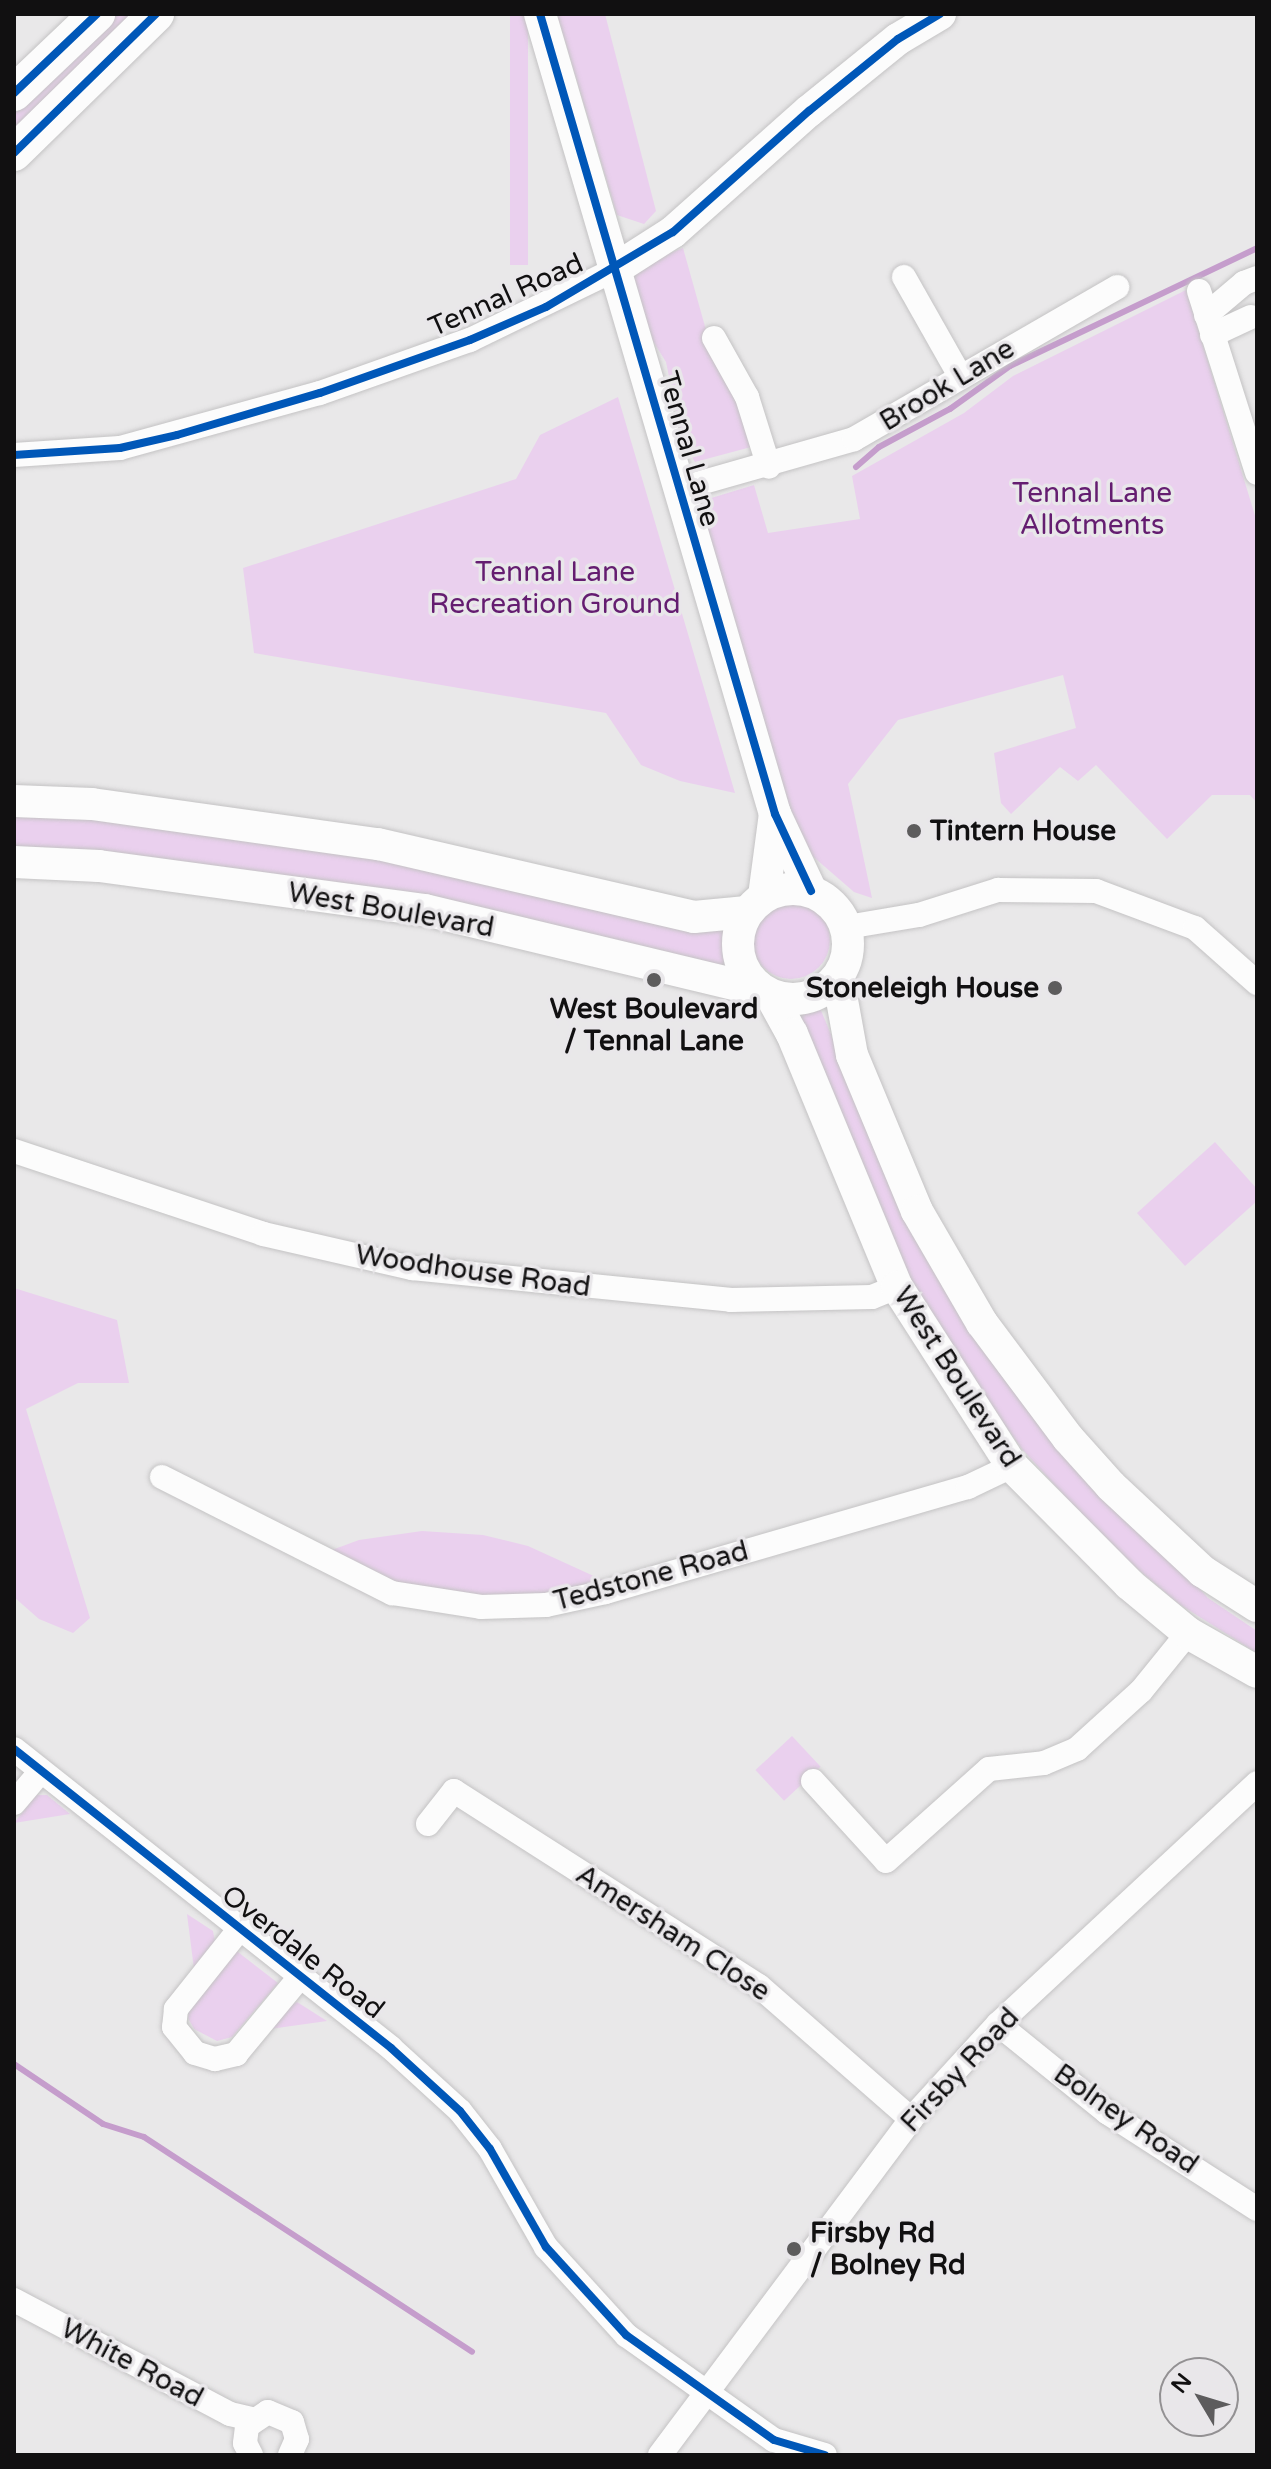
<!DOCTYPE html>
<html>
<head>
<meta charset="utf-8">
<style>
	body { margin:0 }
	#map { position:relative; width:1271px; height:2469px; overflow:hidden; background:#e9e8e9; font-family:"Varela Round",sans-serif }
	div>[style] { position:absolute }
	.green>* { inset:0; background:#ead0ee; transform-origin:0 0 }
	.round { border-radius:50% }
	.stream>* { height:6px; margin:-3px; padding:0 3px; transform-origin:3px; border-radius:3px; background:#c59dcc }
	.roads { filter:drop-shadow(0 0 2px #c4c3c4) drop-shadow(0 0 2px #c4c3c4) }
	.street>* { height:24px; margin:-12px; padding:0 12px; transform-origin:12px; border-radius:12px; background:#fcfcfc }
	.secondary>* { height:32px; margin:-16px; padding:0 16px; transform-origin:16px; border-radius:16px; background:#fcfcfc }
	.secondary>.ring { margin:-16px; padding:0; box-sizing:content-box; background:none; border:32px solid #fcfcfc; border-radius:50% }
	.primary>* { height:36px; margin:-18px; padding:0 18px; transform-origin:18px; border-radius:18px; background:#fcfcfc }
	.cycleway>* { height:8px; margin:-4px; padding:0 4px; transform-origin:4px; border-radius:4px; background:#0057b8 }
	.dots>* { width:22px; height:22px; translate:-50% -50%; box-sizing:border-box; border:4px solid #e9e7ea; border-radius:50% }
	span { translate:-50% -50%; white-space:nowrap; text-align:center; line-height:1.15; -webkit-text-stroke:7px #e9e7ea; paint-order:stroke }
	.street-label { font-size:28px; color:#111011 }
	.park-label { font-size:28px; color:#641d70 }
	.poi-label { font-size:28px; color:#111011; font-weight:700 }
	.left { translate:0 -50%; text-align:left }
	.right { translate:-100% -50%; text-align:right }
	.frame { position:absolute; inset:0; border:16px solid #111011; pointer-events:none }
	.north { position:absolute; left:1159px; top:2357px; width:80px; height:80px; box-sizing:border-box; background:#e9e7ea; border:2px solid #939193; border-radius:50%; rotate:308deg; font-size:22px; font-weight:700; line-height:32px; text-align:center; color:#111011 }
	.north::after { content:''; display:block; margin:auto; width:28px; height:36px; background:#5d5c5d; clip-path:polygon(50% 0,100% 100%,50% 72%,0 100%) }
</style>
</head>
<body>
<div id="map">
	<div class="green">
		<i style="clip-path:polygon(110px 14px,137px 14px,14px 137px,14px 103px)"></i>
		<i style="left:510px;top:14px;width:18px;height:251px"></i>
		<i style="clip-path:polygon(557px 14px,605px 14px,656px 211px,644px 224px,617px 215px)"></i>
		<i style="clip-path:polygon(683px 248px,706px 330px,744px 414px,751px 447px,695px 462px,683px 443px,666px 362px,648px 333px,632px 281px,635px 267px)"></i>
		<i style="clip-path:polygon(1186px 290px,1257px 522px,1257px 803px,1250px 795px,1212px 795px,1167px 839px,1096px 765px,1078px 781px,1060px 767px,1011px 814px,1001px 803px,994px 753px,1076px 728px,1063px 675px,898px 720px,848px 784px,872px 898px,854px 892px,809px 853px,791px 824px,701px 510px,708px 499px,754px 485px,768px 533px,860px 519px,852px 476px,964px 413px,1013px 376px)"></i>
		<i style="clip-path:polygon(618px 397px,735px 793px,680px 781px,641px 765px,606px 713px,254px 653px,243px 568px,516px 479px,540px 435px)"></i>
		<i style="clip-path:polygon(14px 813px,134px 819px,380px 854px,723px 927px,725px 969px,14px 853px)"></i>
		<i class="round" style="left:752px;top:901px;width:78px;height:78px"></i>
		<i style="clip-path:polygon(820px 1008px,891px 1179px,1144px 1529px,1208px 1598px,1257px 1631px,1257px 1653px,1179px 1604px,1107px 1543px,1022px 1449px,972px 1379px,912px 1286px,855px 1156px,800px 1014px)"></i>
		<i style="clip-path:polygon(1215px 1142px,1257px 1189px,1257px 1201px,1185px 1266px,1137px 1213px)"></i>
		<i style="clip-path:polygon(14px 1288px,117px 1320px,129px 1383px,78px 1383px,26px 1409px,90px 1618px,73px 1633px,39px 1619px,14px 1597px)"></i>
		<i style="clip-path:polygon(422px 1531px,483px 1535px,528px 1546px,620px 1588px,481px 1607px,313px 1557px,359px 1540px)"></i>
		<i style="left:792px;top:1736px;width:42px;height:50px;rotate:47deg"></i>
		<i style="clip-path:polygon(36px 1795px,47px 1795px,70px 1814px,14px 1823px)"></i>
		<i style="clip-path:polygon(187px 1914px,213px 1931px,215px 1942px,194px 1969px)"></i>
		<i style="clip-path:polygon(234px 1949px,278px 1983px,232px 2037px,217px 2041px,194px 2029px,188px 2018px,190px 2005px)"></i>
		<i style="clip-path:polygon(297px 2002px,327px 2021px,270px 2029px,290px 2006px)"></i>
	</div>
	<div class="stream">
		<i style="left:856px;top:467px;width:30px;rotate:-41deg"></i>
		<i style="left:879px;top:447px;width:81px;rotate:-28.2deg"></i>
		<i style="left:950px;top:409px;width:74px;rotate:-35.6deg"></i>
		<i style="left:1010px;top:366px;width:274px;rotate:-25.5deg"></i>
		<i style="left:14px;top:2064px;width:107px;rotate:34deg"></i>
		<i style="left:103px;top:2124px;width:43px;rotate:17.6deg"></i>
		<i style="left:144px;top:2137px;width:392px;rotate:33.2deg"></i>
	</div>
	<div class="roads">
		<div class="street">
			<i style="left:904px;top:277px;width:114px;rotate:60.5deg"></i>
			<i style="left:1199px;top:291px;width:191px;rotate:72.3deg"></i>
			<i style="left:1206px;top:315px;width:50px;rotate:-40.1deg"></i>
			<i style="left:1244px;top:283px;width:14px;rotate:-21deg"></i>
			<i style="left:1212px;top:335px;width:43px;rotate:-24.8deg"></i>
			<i style="left:714px;top:338px;width:68px;rotate:60.8deg"></i>
			<i style="left:747px;top:397px;width:73px;rotate:72.6deg"></i>
			<i style="left:14px;top:455px;width:106px;rotate:-3.8deg"></i>
			<i style="left:120px;top:448px;width:207px;rotate:-15.4deg"></i>
			<i style="left:320px;top:393px;width:159px;rotate:-19.5deg"></i>
			<i style="left:470px;top:340px;width:158px;rotate:-25.9deg"></i>
			<i style="left:679px;top:489px;width:182px;rotate:-15.9deg"></i>
			<i style="left:854px;top:439px;width:304px;rotate:-30deg"></i>
			<i style="left:847px;top:927px;width:73px;rotate:-9.5deg"></i>
			<i style="left:919px;top:915px;width:83px;rotate:-17.6deg"></i>
			<i style="left:998px;top:890px;width:98px;rotate:0.6deg"></i>
			<i style="left:1096px;top:891px;width:106px;rotate:20.5deg"></i>
			<i style="left:1195px;top:928px;width:83px;rotate:41.6deg"></i>
			<i style="left:14px;top:1151px;width:262px;rotate:18.4deg"></i>
			<i style="left:263px;top:1234px;width:153px;rotate:12.9deg"></i>
			<i style="left:412px;top:1268px;width:321px;rotate:5.7deg"></i>
			<i style="left:731px;top:1300px;width:141px;rotate:-1.2deg"></i>
			<i style="left:872px;top:1297px;width:27px;rotate:-22deg"></i>
			<i style="left:162px;top:1477px;width:258px;rotate:26.8deg"></i>
			<i style="left:392px;top:1593px;width:90px;rotate:8.9deg"></i>
			<i style="left:481px;top:1607px;width:65px;rotate:-1.8deg"></i>
			<i style="left:546px;top:1605px;width:61px;rotate:-12.2deg"></i>
			<i style="left:606px;top:1592px;width:377px;rotate:-16.2deg"></i>
			<i style="left:968px;top:1487px;width:49px;rotate:-25.5deg"></i>
			<i style="left:14px;top:1749px;width:481px;rotate:38.4deg"></i>
			<i style="left:391px;top:2048px;width:93px;rotate:42.4deg"></i>
			<i style="left:460px;top:2111px;width:48px;rotate:51.7deg"></i>
			<i style="left:490px;top:2149px;width:113px;rotate:60.3deg"></i>
			<i style="left:546px;top:2247px;width:119px;rotate:47.7deg"></i>
			<i style="left:626px;top:2335px;width:181px;rotate:35.4deg"></i>
			<i style="left:774px;top:2440px;width:53px;rotate:16.4deg"></i>
			<i style="left:813px;top:1781px;width:108px;rotate:47.6deg"></i>
			<i style="left:886px;top:1861px;width:138px;rotate:-41.8deg"></i>
			<i style="left:989px;top:1769px;width:55px;rotate:-6.2deg"></i>
			<i style="left:1044px;top:1763px;width:36px;rotate:-23deg"></i>
			<i style="left:1077px;top:1749px;width:86px;rotate:-42.2deg"></i>
			<i style="left:1141px;top:1691px;width:75px;rotate:-51deg"></i>
			<i style="left:14px;top:1803px;width:42px;rotate:-49.8deg"></i>
			<i style="left:428px;top:1824px;width:42px;rotate:-51.8deg"></i>
			<i style="left:454px;top:1791px;width:362px;rotate:32.6deg"></i>
			<i style="left:759px;top:1986px;width:202px;rotate:41.2deg"></i>
			<i style="left:238px;top:1931px;width:100px;rotate:128.5deg"></i>
			<i style="left:176px;top:2009px;width:18px;rotate:96deg"></i>
			<i style="left:174px;top:2027px;width:33px;rotate:51deg"></i>
			<i style="left:195px;top:2053px;width:21px;rotate:17deg"></i>
			<i style="left:215px;top:2059px;width:22px;rotate:-13deg"></i>
			<i style="left:236px;top:2054px;width:99px;rotate:-50.3deg"></i>
			<i style="left:998px;top:2024px;width:141px;rotate:39deg"></i>
			<i style="left:1108px;top:2113px;width:177px;rotate:32.8deg"></i>
			<i style="left:14px;top:2300px;width:244px;rotate:27.8deg"></i>
			<i style="left:230px;top:2414px;width:23px;rotate:13deg"></i>
			<i style="left:251px;top:2455px;width:13px;rotate:-117deg"></i>
			<i style="left:245px;top:2443px;width:17px;rotate:-83deg"></i>
			<i style="left:247px;top:2426px;width:25px;rotate:-34deg"></i>
			<i style="left:268px;top:2412px;width:26px;rotate:23deg"></i>
			<i style="left:292px;top:2422px;width:18px;rotate:74deg"></i>
			<i style="left:297px;top:2439px;width:17px;rotate:114deg"></i>
			<i style="left:660px;top:2455px;width:419px;rotate:-53.2deg"></i>
			<i style="left:911px;top:2119px;width:129px;rotate:-47.5deg"></i>
			<i style="left:998px;top:2024px;width:354px;rotate:-42.9deg"></i>
		</div>
		<div class="secondary">
			<i style="left:540px;top:14px;width:834px;rotate:73.63deg"></i>
			<i style="left:775px;top:814px;width:85px;rotate:64.9deg"></i>
			<i style="left:612px;top:271px;width:72px;rotate:-32.6deg"></i>
			<i style="left:673px;top:232px;width:182px;rotate:-41.7deg"></i>
			<i style="left:809px;top:111px;width:114px;rotate:-39deg"></i>
			<i style="left:898px;top:39px;width:49px;rotate:-30.8deg"></i>
			<i style="left:14px;top:801px;width:78px;rotate:2.2deg"></i>
			<i style="left:92px;top:804px;width:289px;rotate:8deg"></i>
			<i style="left:378px;top:844px;width:324px;rotate:13deg"></i>
			<i style="left:694px;top:917px;width:53px;rotate:-5.4deg"></i>
			<i style="left:14px;top:862px;width:85px;rotate:2.7deg"></i>
			<i style="left:99px;top:866px;width:329px;rotate:7.7deg"></i>
			<i style="left:425px;top:910px;width:347px;rotate:13.5deg"></i>
			<i class="ring" style="left:738px;top:889px;width:78px;height:78px"></i>
			<i style="left:764px;top:896px;width:83px;rotate:-82.4deg"></i>
			<i style="left:838px;top:978px;width:78px;rotate:79.7deg"></i>
			<i style="left:852px;top:1055px;width:169px;rotate:67.4deg"></i>
			<i style="left:917px;top:1211px;width:129px;rotate:59.9deg"></i>
			<i style="left:982px;top:1323px;width:144px;rotate:53.2deg"></i>
			<i style="left:1068px;top:1438px;width:64px;rotate:48.1deg"></i>
			<i style="left:1111px;top:1486px;width:125px;rotate:43deg"></i>
			<i style="left:1202px;top:1571px;width:65px;rotate:32.5deg"></i>
			<i style="left:771px;top:996px;width:43px;rotate:61.1deg"></i>
			<i style="left:792px;top:1034px;width:274px;rotate:67.5deg"></i>
			<i style="left:897px;top:1287px;width:213px;rotate:57.3deg"></i>
			<i style="left:1012px;top:1466px;width:166px;rotate:45.2deg"></i>
			<i style="left:1129px;top:1584px;width:77px;rotate:39.7deg"></i>
			<i style="left:1188px;top:1633px;width:79px;rotate:29.5deg"></i>
		</div>
		<div class="primary">
			<i style="left:14px;top:93px;width:115px;rotate:-43.6deg"></i>
			<i style="left:14px;top:153px;width:199px;rotate:-44.4deg"></i>
		</div>
	</div>
	<div class="cycleway">
		<i style="left:540px;top:14px;width:834px;rotate:73.63deg"></i>
		<i style="left:775px;top:814px;width:85px;rotate:64.9deg"></i>
		<i style="left:14px;top:93px;width:115px;rotate:-43.6deg"></i>
		<i style="left:14px;top:153px;width:199px;rotate:-44.4deg"></i>
		<i style="left:14px;top:455px;width:106px;rotate:-3.8deg"></i>
		<i style="left:120px;top:448px;width:58px;rotate:-12.8deg"></i>
		<i style="left:177px;top:435px;width:149px;rotate:-16.4deg"></i>
		<i style="left:320px;top:393px;width:159px;rotate:-19.5deg"></i>
		<i style="left:470px;top:340px;width:83px;rotate:-23.5deg"></i>
		<i style="left:546px;top:307px;width:147px;rotate:-30.6deg"></i>
		<i style="left:673px;top:232px;width:182px;rotate:-41.7deg"></i>
		<i style="left:809px;top:111px;width:114px;rotate:-39deg"></i>
		<i style="left:898px;top:39px;width:49px;rotate:-30.8deg"></i>
		<i style="left:14px;top:1749px;width:481px;rotate:38.4deg"></i>
		<i style="left:391px;top:2048px;width:93px;rotate:42.4deg"></i>
		<i style="left:460px;top:2111px;width:48px;rotate:51.7deg"></i>
		<i style="left:490px;top:2149px;width:113px;rotate:60.3deg"></i>
		<i style="left:546px;top:2247px;width:119px;rotate:47.7deg"></i>
		<i style="left:626px;top:2335px;width:181px;rotate:35.4deg"></i>
		<i style="left:774px;top:2440px;width:53px;rotate:16.4deg"></i>
	</div>
	<div class="dots">
		<i style="left:914px;top:831px;background:#5d5c5d"></i>
		<i style="left:654px;top:980px;background:#5d5c5d"></i>
		<i style="left:1055px;top:988px;background:#5d5c5d"></i>
		<i style="left:794px;top:2249px;background:#5d5c5d"></i>
	</div>
	<div class="street-label">
		<span style="left:506px;top:295px;rotate:-24deg">Tennal Road</span>
		<span style="left:947px;top:385px;rotate:-31deg">Brook Lane</span>
		<span style="left:689px;top:449px;rotate:74deg">Tennal Lane</span>
		<span style="left:391px;top:910px;rotate:10deg">West Boulevard</span>
		<span style="left:473px;top:1271px;rotate:8deg">Woodhouse Road</span>
		<span style="left:957px;top:1377px;rotate:57deg">West Boulevard</span>
		<span style="left:651px;top:1576px;rotate:-15deg">Tedstone Road</span>
		<span style="left:673px;top:1933px;rotate:33deg">Amersham Close</span>
		<span style="left:303px;top:1952px;rotate:38deg">Overdale Road</span>
		<span style="left:960px;top:2070px;rotate:-47deg">Firsby Road</span>
		<span style="left:1126px;top:2119px;rotate:35deg">Bolney Road</span>
		<span style="left:132px;top:2363px;rotate:28deg">White Road</span>
	</div>
	<div class="park-label">
		<span style="left:1092px;top:509px">Tennal Lane<br>Allotments</span>
		<span style="left:555px;top:588px">Tennal Lane<br>Recreation Ground</span>
	</div>
	<div class="poi-label">
		<span class="left" style="left:930px;top:831px">Tintern House</span>
		<span class="right" style="left:1039px;top:988px">Stoneleigh House</span>
		<span style="left:654px;top:1025px">West Boulevard<br>/ Tennal Lane</span>
		<span class="left" style="left:810px;top:2249px">Firsby Rd<br>/ Bolney Rd</span>
	</div>
	<div class="frame"></div>
	<div class="north">N</div>
</div>
</body>
</html>
